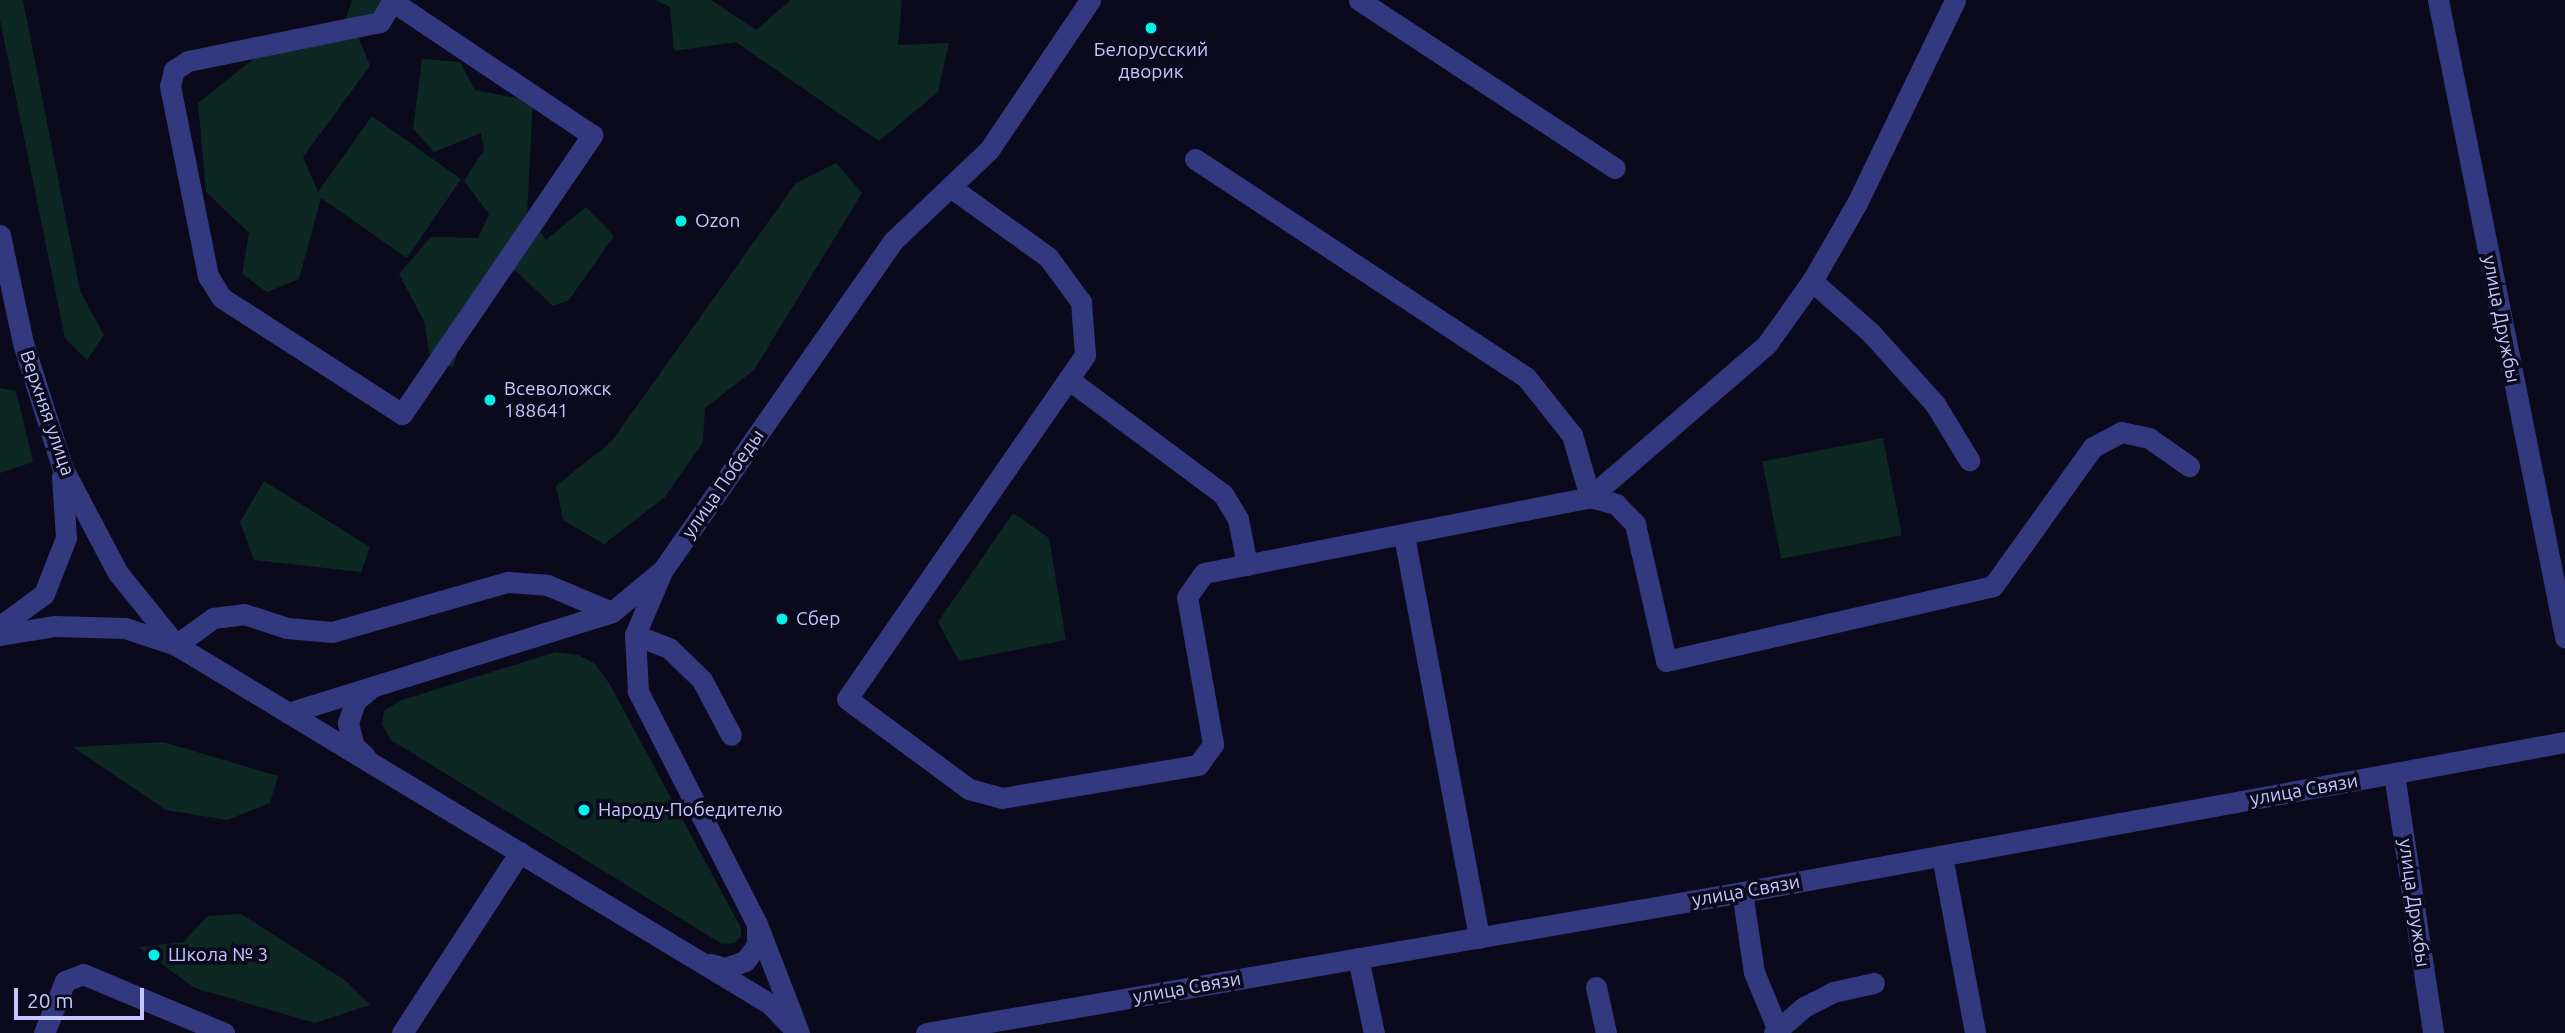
<!DOCTYPE html>
<html>
<head>
<meta charset="utf-8">
<style>
	body { margin:0 }
	#map { position:relative; width:2565px; height:1033px; overflow:hidden; background:#0b0a1d; font-family:Ubuntu,sans-serif }
	div>[style] { position:absolute }
	.green>* { inset:0; background:#0d2723; transform-origin:0 0 }
	.minor>* { height:21px; margin:-10.5px; padding:0 10.5px; transform-origin:10.5px; border-radius:10.5px; background:#32397f }
	.dots>* { width:19px; height:19px; translate:-50% -50%; box-sizing:border-box; border:4px solid #0b0a1d; border-radius:50% }
	span { translate:-50% -50%; white-space:nowrap; text-align:center; line-height:1.15; -webkit-text-stroke:7px #0b0a1d; paint-order:stroke }
	.poi-label { font-size:19px; color:#c6c7ff }
	.left { translate:0 -50%; text-align:left }
	.street-label { font-size:19px; color:#c6c7ff }
	.scale { position:absolute; left:14px; top:988px; width:130px; height:32px; box-sizing:border-box; border:4px solid #c6c7ff; border-top:0; padding-left:9px; font-size:21px; line-height:24px; white-space:nowrap; color:#c6c7ff; -webkit-text-stroke:5px #0b0a1d; paint-order:stroke }
</style>
</head>
<body>
<div id="map">
	<div class="green">
		<i style="clip-path:polygon(0 0,23px 0,80px 291px,104px 335px,87px 360px,65px 338px,0 20px)"></i>
		<i style="clip-path:polygon(352px 0,386px 0,357px 33px,370px 66px,303px 157px,318px 192px,372px 116px,461px 179px,407px 258px,321px 198px,299px 279px,267px 292px,242px 274px,249px 233px,206px 192px,198px 103px,266px 49px,341px 34px)"></i>
		<i style="clip-path:polygon(655px 0,711px 0,756px 30px,791px 0,902px 0,898px 45px,949px 43px,938px 92px,879px 141px,736px 42px,674px 51px,670px 7px)"></i>
		<i style="clip-path:polygon(422px 59px,460px 62px,475px 90px,533px 101px,527px 214px,546px 240px,586px 207px,614px 236px,569px 300px,553px 306px,516px 271px,480px 283px,453px 367px,431px 364px,424px 321px,399px 274px,431px 237px,478px 238px,489px 214px,464px 181px,484px 150px,481px 133px,434px 152px,413px 129px)"></i>
		<i style="clip-path:polygon(836px 163px,862px 193px,754px 370px,705px 408px,703px 442px,665px 497px,604px 544px,563px 520px,556px 486px,611px 442px,796px 183px)"></i>
		<i style="clip-path:polygon(0 388px,16px 391px,33px 462px,0 473px)"></i>
		<i style="left:1883px;top:438px;width:99px;height:123px;rotate:79deg"></i>
		<i style="clip-path:polygon(264px 481px,370px 547px,361px 572px,254px 560px,240px 522px)"></i>
		<i style="clip-path:polygon(1013px 513px,1049px 538px,1066px 640px,959px 661px,938px 622px)"></i>
		<i style="clip-path:polygon(556px 652px,578px 655px,595px 664px,609px 683px,741px 928px,741px 937px,734px 943px,722px 944px,391px 740px,382px 725px,384px 711px,399px 701px)"></i>
		<i style="clip-path:polygon(163px 742px,278px 776px,270px 803px,227px 820px,166px 810px,73px 747px)"></i>
		<i style="clip-path:polygon(241px 914px,346px 981px,370px 1005px,315px 1023px,195px 988px,138px 947px,184px 942px,207px 916px)"></i>
	</div>
	<div class="minor">
		<i style="left:393px;top:0;width:26px;rotate:121deg"></i>
		<i style="left:380px;top:22px;width:196px;rotate:168.5deg"></i>
		<i style="left:188px;top:61px;width:17px;rotate:147deg"></i>
		<i style="left:174px;top:70px;width:16px;rotate:104deg"></i>
		<i style="left:170px;top:86px;width:194px;rotate:78.7deg"></i>
		<i style="left:208px;top:276px;width:26px;rotate:58deg"></i>
		<i style="left:222px;top:298px;width:214px;rotate:32.8deg"></i>
		<i style="left:402px;top:414px;width:338px;rotate:-55.7deg"></i>
		<i style="left:592px;top:135px;width:239px;rotate:-146.2deg"></i>
		<i style="left:1359px;top:0;width:306px;rotate:33.3deg"></i>
		<i style="left:2438px;top:0;width:650px;rotate:78.72deg"></i>
		<i style="left:1195px;top:159px;width:396px;rotate:33.4deg"></i>
		<i style="left:1526px;top:377px;width:74px;rotate:51.6deg"></i>
		<i style="left:1572px;top:435px;width:65px;rotate:73.8deg"></i>
		<i style="left:1590px;top:497px;width:234px;rotate:-40.8deg"></i>
		<i style="left:1767px;top:344px;width:77px;rotate:-54.5deg"></i>
		<i style="left:1812px;top:281px;width:90px;rotate:-60deg"></i>
		<i style="left:1857px;top:203px;width:225px;rotate:-64.2deg"></i>
		<i style="left:953px;top:189px;width:117px;rotate:35.6deg"></i>
		<i style="left:1048px;top:257px;width:56px;rotate:53.7deg"></i>
		<i style="left:1081px;top:302px;width:53px;rotate:85.7deg"></i>
		<i style="left:1085px;top:355px;width:418px;rotate:124.7deg"></i>
		<i style="left:847px;top:699px;width:152px;rotate:36.4deg"></i>
		<i style="left:969px;top:789px;width:34px;rotate:15deg"></i>
		<i style="left:1002px;top:798px;width:199px;rotate:-9.6deg"></i>
		<i style="left:1198px;top:765px;width:26px;rotate:-54deg"></i>
		<i style="left:1213px;top:744px;width:149px;rotate:-100deg"></i>
		<i style="left:1187px;top:597px;width:29px;rotate:-55deg"></i>
		<i style="left:1204px;top:573px;width:393px;rotate:-11.1deg"></i>
		<i style="left:1590px;top:497px;width:27px;rotate:15deg"></i>
		<i style="left:1616px;top:504px;width:28px;rotate:46deg"></i>
		<i style="left:1635px;top:524px;width:140px;rotate:77.2deg"></i>
		<i style="left:1666px;top:661px;width:335px;rotate:-12.9deg"></i>
		<i style="left:1993px;top:586px;width:171px;rotate:-54.3deg"></i>
		<i style="left:2093px;top:447px;width:32px;rotate:-28deg"></i>
		<i style="left:2121px;top:432px;width:29px;rotate:12deg"></i>
		<i style="left:2149px;top:438px;width:49px;rotate:35deg"></i>
		<i style="left:0;top:235px;width:110px;rotate:78deg"></i>
		<i style="left:23px;top:343px;width:130px;rotate:72.5deg"></i>
		<i style="left:62px;top:467px;width:120px;rotate:62.2deg"></i>
		<i style="left:118px;top:573px;width:92px;rotate:51.1deg"></i>
		<i style="left:176px;top:645px;width:46px;rotate:-36.1deg"></i>
		<i style="left:213px;top:618px;width:31px;rotate:-7deg"></i>
		<i style="left:244px;top:614px;width:45px;rotate:18deg"></i>
		<i style="left:287px;top:628px;width:45px;rotate:5.1deg"></i>
		<i style="left:332px;top:632px;width:183px;rotate:-15.9deg"></i>
		<i style="left:508px;top:582px;width:39px;rotate:4deg"></i>
		<i style="left:547px;top:585px;width:70px;rotate:22.6deg"></i>
		<i style="left:1812px;top:281px;width:79px;rotate:41.4deg"></i>
		<i style="left:1871px;top:333px;width:96px;rotate:48deg"></i>
		<i style="left:1935px;top:404px;width:66px;rotate:58.7deg"></i>
		<i style="left:1068px;top:379px;width:193px;rotate:36.6deg"></i>
		<i style="left:1223px;top:494px;width:29px;rotate:59deg"></i>
		<i style="left:1238px;top:519px;width:47px;rotate:78.9deg"></i>
		<i style="left:1404px;top:536px;width:409px;rotate:79.4deg"></i>
		<i style="left:0;top:626px;width:54px;rotate:-36deg"></i>
		<i style="left:44px;top:594px;width:60px;rotate:-68.6deg"></i>
		<i style="left:66px;top:538px;width:62px;rotate:-93.7deg"></i>
		<i style="left:0;top:635px;width:56px;rotate:-9.3deg"></i>
		<i style="left:55px;top:626px;width:70px;rotate:1.6deg"></i>
		<i style="left:125px;top:628px;width:54px;rotate:18.4deg"></i>
		<i style="left:176px;top:645px;width:694px;rotate:31.15deg"></i>
		<i style="left:770px;top:1004px;width:37px;rotate:46deg"></i>
		<i style="left:635px;top:635px;width:36px;rotate:21deg"></i>
		<i style="left:669px;top:648px;width:46px;rotate:44.1deg"></i>
		<i style="left:702px;top:680px;width:62px;rotate:62.2deg"></i>
		<i style="left:288px;top:713px;width:339px;rotate:-17.3deg"></i>
		<i style="left:612px;top:612px;width:61px;rotate:-39.7deg"></i>
		<i style="left:365px;top:756px;width:15px;rotate:-138deg"></i>
		<i style="left:354px;top:746px;width:24px;rotate:-105deg"></i>
		<i style="left:348px;top:723px;width:23px;rotate:-72deg"></i>
		<i style="left:355px;top:701px;width:22px;rotate:-39deg"></i>
		<i style="left:2394px;top:774px;width:262px;rotate:81.4deg"></i>
		<i style="left:1942px;top:856px;width:180px;rotate:79.4deg"></i>
		<i style="left:1742px;top:892px;width:81px;rotate:81.5deg"></i>
		<i style="left:1754px;top:972px;width:66px;rotate:67.7deg"></i>
		<i style="left:1358px;top:958px;width:77px;rotate:78deg"></i>
		<i style="left:710px;top:964px;width:16px;rotate:15deg"></i>
		<i style="left:725px;top:968px;width:21px;rotate:-19deg"></i>
		<i style="left:745px;top:961px;width:20px;rotate:-53deg"></i>
		<i style="left:757px;top:945px;width:21px;rotate:-90deg"></i>
		<i style="left:1596px;top:987px;width:47px;rotate:77.7deg"></i>
		<i style="left:44px;top:1033px;width:56px;rotate:-68deg"></i>
		<i style="left:65px;top:981px;width:19px;rotate:-21deg"></i>
		<i style="left:83px;top:974px;width:153px;rotate:22.7deg"></i>
		<i style="left:402px;top:1033px;width:216px;rotate:-56.9deg"></i>
		<i style="left:799px;top:1033px;width:117px;rotate:-111.1deg"></i>
		<i style="left:757px;top:924px;width:262px;rotate:-117.1deg"></i>
		<i style="left:638px;top:691px;width:56px;rotate:-93.1deg"></i>
		<i style="left:635px;top:635px;width:69px;rotate:-67.1deg"></i>
		<i style="left:662px;top:571px;width:403px;rotate:-55deg"></i>
		<i style="left:893px;top:241px;width:132px;rotate:-43.5deg"></i>
		<i style="left:989px;top:150px;width:181px;rotate:-56deg"></i>
		<i style="left:926px;top:1033px;width:828px;rotate:-9.8deg"></i>
		<i style="left:1742px;top:892px;width:837px;rotate:-10.33deg"></i>
		<i style="left:1774px;top:1033px;width:40px;rotate:-41deg"></i>
		<i style="left:1804px;top:1007px;width:33px;rotate:-27deg"></i>
		<i style="left:1833px;top:992px;width:42px;rotate:-12.4deg"></i>
	</div>
	<div class="dots">
		<i style="left:1151px;top:28px;background:#00f1ea"></i>
		<i style="left:681px;top:221px;background:#00f1ea"></i>
		<i style="left:490px;top:400px;background:#00f1ea"></i>
		<i style="left:782px;top:619px;background:#00f1ea"></i>
		<i style="left:584px;top:810px;background:#00f1ea"></i>
		<i style="left:154px;top:955px;background:#00f1ea"></i>
	</div>
	<div class="poi-label">
		<span style="left:1151px;top:61px">Белорусский<br>дворик</span>
		<span class="left" style="left:695px;top:221px">Ozon</span>
		<span class="left" style="left:504px;top:400px">Всеволожск<br>188641</span>
		<span class="left" style="left:796px;top:619px">Сбер</span>
		<span class="left" style="left:598px;top:810px">Народу-Победителю</span>
		<span class="left" style="left:168px;top:955px">Школа № 3</span>
	</div>
	<div class="street-label">
		<span style="left:2501px;top:319px;rotate:79deg">улица Дружбы</span>
		<span style="left:47px;top:413px;rotate:71deg">Верхняя улица</span>
		<span style="left:723px;top:484px;rotate:-55deg">улица Победы</span>
		<span style="left:2304px;top:790px;rotate:-10deg">улица Связи</span>
		<span style="left:1746px;top:891px;rotate:-10deg">улица Связи</span>
		<span style="left:2414px;top:903px;rotate:82deg">улица Дружбы</span>
		<span style="left:1187px;top:988px;rotate:-10deg">улица Связи</span>
	</div>
	<div class="scale">20 m</div>
</div>
</body>
</html>
